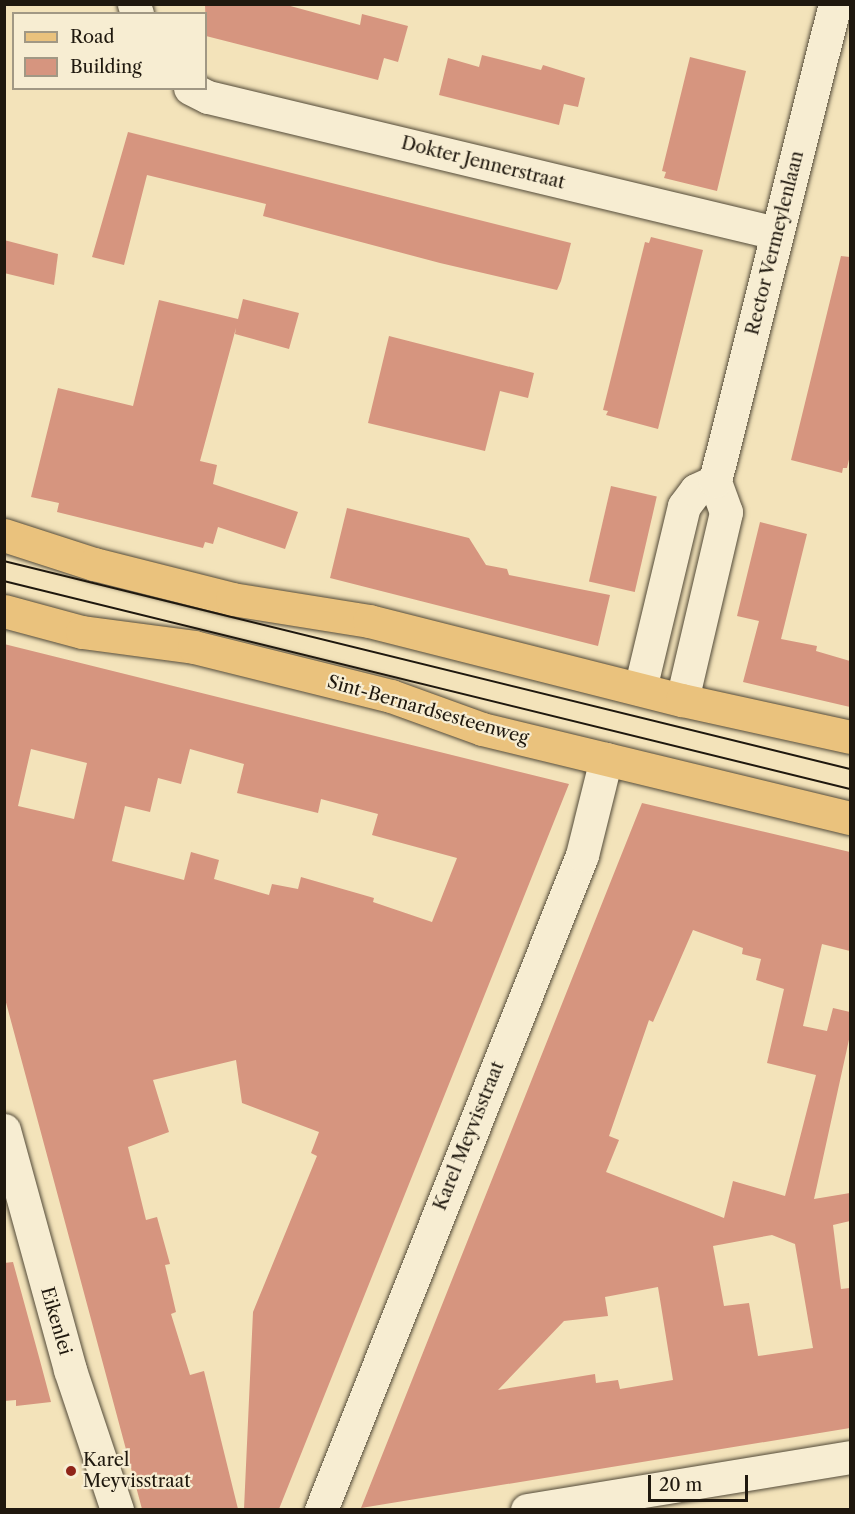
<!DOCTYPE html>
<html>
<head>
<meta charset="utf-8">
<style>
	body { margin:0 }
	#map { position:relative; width:855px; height:1514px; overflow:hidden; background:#f3e3ba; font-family:"Libre Caslon Text",serif }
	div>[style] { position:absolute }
	.building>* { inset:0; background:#d6957f; transform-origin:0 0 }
	.roads { filter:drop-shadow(0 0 2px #544b39) drop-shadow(0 0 2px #544b39) }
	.minor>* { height:33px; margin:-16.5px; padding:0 16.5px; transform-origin:16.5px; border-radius:16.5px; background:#f7edd2 }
	.major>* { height:33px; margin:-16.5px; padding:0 16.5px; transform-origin:16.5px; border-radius:16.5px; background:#eac27d }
	.tram>* { height:1.5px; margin:-0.75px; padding:0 0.75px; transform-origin:0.75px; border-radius:0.75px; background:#1f180e }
	.dots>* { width:16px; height:16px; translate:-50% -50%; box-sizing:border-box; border:3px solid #f7edd2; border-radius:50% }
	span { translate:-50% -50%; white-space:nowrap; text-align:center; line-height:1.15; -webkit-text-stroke:4.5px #f7edd2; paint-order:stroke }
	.street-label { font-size:18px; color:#1f180e }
	.poi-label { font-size:18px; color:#1f180e }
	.left { translate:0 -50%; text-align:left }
	.frame { position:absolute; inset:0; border:6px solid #1f180e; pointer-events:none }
	.legend { position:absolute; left:12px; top:12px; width:195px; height:78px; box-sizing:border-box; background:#f7edd2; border:2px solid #a19884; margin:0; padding:8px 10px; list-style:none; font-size:18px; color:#1f180e }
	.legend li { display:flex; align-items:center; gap:12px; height:30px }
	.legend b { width:30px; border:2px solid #a19884 }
	.scale { position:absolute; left:648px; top:1475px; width:100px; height:27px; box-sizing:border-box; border:3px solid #1f180e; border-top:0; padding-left:8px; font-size:18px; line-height:21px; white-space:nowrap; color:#1f180e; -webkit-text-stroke:4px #f7edd2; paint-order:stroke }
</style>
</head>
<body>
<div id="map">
	<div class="building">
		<i style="clip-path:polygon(205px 4px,283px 4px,360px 25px,362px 14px,408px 26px,398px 62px,384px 58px,378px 80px,206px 36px)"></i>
		<i style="clip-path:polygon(482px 55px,541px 70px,543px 65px,585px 78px,578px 107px,564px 104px,559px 125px,439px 95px,448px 58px,479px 67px)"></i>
		<i style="clip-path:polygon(690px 57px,746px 71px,717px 191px,664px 178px,666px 172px,662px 171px)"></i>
		<i style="clip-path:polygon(128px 132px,571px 243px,561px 281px,557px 290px,440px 263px,263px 216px,266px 204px,147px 175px,124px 265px,92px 257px)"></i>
		<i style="clip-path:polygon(651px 237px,703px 250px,658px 429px,606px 415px,608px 411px,603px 410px,645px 242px,649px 243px)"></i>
		<i style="clip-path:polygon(4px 240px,58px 254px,54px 285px,4px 273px)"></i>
		<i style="clip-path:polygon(841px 256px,850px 257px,850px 455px,847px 468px,843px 468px,842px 473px,791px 460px)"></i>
		<i style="clip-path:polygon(243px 299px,299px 313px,289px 349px,235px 334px,236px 328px,200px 461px,217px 465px,213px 484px,298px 512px,285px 549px,218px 527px,213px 544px,205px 542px,203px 548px,57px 512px,59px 503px,31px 497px,58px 388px,133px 406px,159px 300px,238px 319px)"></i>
		<i style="clip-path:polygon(389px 336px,534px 373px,528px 398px,500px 391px,485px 451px,368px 423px)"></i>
		<i style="left:611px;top:486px;width:47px;height:98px;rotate:13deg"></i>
		<i style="clip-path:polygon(347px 508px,469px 538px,486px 565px,507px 569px,509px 575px,610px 595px,598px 646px,330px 578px)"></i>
		<i style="clip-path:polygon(760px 522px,807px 534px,781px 639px,817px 646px,816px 651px,850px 661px,850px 707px,743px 682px,759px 621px,737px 616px)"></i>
		<i style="clip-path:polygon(evenodd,4px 644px,569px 784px,279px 1509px,244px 1509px,253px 1312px,317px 1156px,311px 1153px,319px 1132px,242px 1103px,236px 1060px,153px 1080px,169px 1132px,128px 1147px,146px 1220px,157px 1217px,170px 1264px,165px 1265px,176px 1312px,171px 1314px,190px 1375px,204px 1371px,238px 1509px,142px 1509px,4px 995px,4px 644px,31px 749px,87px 763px,74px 819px,18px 806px,31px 749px,4px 644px,190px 749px,244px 764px,237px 793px,318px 813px,321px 799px,378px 814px,372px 835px,457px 858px,432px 922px,373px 902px,374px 898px,301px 877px,298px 889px,272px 884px,269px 895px,214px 879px,219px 860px,191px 852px,184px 880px,112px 861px,125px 806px,150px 812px,158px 778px,181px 784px,190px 749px)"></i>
		<i style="clip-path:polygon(evenodd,642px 803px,850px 852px,850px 951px,822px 944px,803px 1026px,827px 1031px,833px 1008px,850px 1012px,850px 1035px,814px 1199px,850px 1193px,850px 1221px,833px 1225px,841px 1289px,850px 1288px,850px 1428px,361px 1508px,642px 803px,693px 930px,743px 948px,742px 954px,761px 959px,756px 980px,784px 989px,767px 1063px,816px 1075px,785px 1196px,733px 1181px,724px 1218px,606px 1172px,619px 1140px,609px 1136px,649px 1020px,653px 1022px,693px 930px,642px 803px,772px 1235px,795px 1244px,813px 1348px,758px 1356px,749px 1303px,724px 1306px,713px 1246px,772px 1235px,642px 803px,658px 1287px,673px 1380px,620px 1389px,618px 1380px,596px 1383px,595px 1374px,498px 1390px,564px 1321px,608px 1316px,605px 1297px,658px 1287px)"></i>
		<i style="clip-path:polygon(13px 1262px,39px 1357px,51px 1402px,16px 1406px,16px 1400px,4px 1401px,4px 1263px)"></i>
	</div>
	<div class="roads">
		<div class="minor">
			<i style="left:134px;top:4px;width:10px;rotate:73deg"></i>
			<i style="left:190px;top:88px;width:20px;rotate:27deg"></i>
			<i style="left:208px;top:97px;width:584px;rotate:13.47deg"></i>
			<i style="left:640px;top:689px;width:188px;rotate:-76.5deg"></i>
			<i style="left:684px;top:506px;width:20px;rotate:-53deg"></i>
			<i style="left:696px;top:490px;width:21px;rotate:-25deg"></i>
			<i style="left:682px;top:700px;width:193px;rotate:-76.8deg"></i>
			<i style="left:726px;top:512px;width:33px;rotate:-110deg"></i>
			<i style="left:715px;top:481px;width:492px;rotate:-75.9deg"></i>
			<i style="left:4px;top:1130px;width:249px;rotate:74.6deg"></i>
			<i style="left:70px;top:1370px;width:148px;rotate:71.4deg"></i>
			<i style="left:321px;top:1510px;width:705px;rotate:-68.27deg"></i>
			<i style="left:582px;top:855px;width:99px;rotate:-76deg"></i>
			<i style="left:527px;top:1510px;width:327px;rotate:-9.3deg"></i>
		</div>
		<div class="major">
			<i style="left:4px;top:535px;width:95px;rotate:17.9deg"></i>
			<i style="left:94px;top:564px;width:142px;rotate:14.2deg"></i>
			<i style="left:232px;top:599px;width:139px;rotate:9.1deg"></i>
			<i style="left:369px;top:621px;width:323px;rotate:14.2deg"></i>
			<i style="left:682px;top:700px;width:172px;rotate:12.4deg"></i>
			<i style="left:4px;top:611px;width:81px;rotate:15.1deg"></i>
			<i style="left:82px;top:632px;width:113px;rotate:7.6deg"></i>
			<i style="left:194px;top:647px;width:203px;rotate:14deg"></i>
			<i style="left:391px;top:696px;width:97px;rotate:19.9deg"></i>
			<i style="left:482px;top:729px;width:379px;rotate:13.6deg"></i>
		</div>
	</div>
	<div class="tram">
		<i style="left:4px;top:561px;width:871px;rotate:13.81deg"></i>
		<i style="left:4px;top:581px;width:871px;rotate:13.81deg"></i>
	</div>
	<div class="dots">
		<i style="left:71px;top:1471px;background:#8f2418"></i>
	</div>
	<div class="street-label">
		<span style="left:483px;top:163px;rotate:14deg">Dokter Jennerstraat</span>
		<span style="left:775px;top:243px;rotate:-76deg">Rector Vermeylenlaan</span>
		<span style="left:428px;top:710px;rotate:16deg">Sint-Bernardsesteenweg</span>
		<span style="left:469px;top:1136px;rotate:-68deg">Karel Meyvisstraat</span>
		<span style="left:56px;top:1321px;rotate:74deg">Eikenlei</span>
	</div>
	<div class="poi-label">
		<span class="left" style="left:83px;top:1471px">Karel<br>Meyvisstraat</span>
	</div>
	<div class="frame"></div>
	<ul class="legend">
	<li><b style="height:8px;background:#eac27d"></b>Road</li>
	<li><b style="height:16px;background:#d6957f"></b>Building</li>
	</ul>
	<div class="scale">20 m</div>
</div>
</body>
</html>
